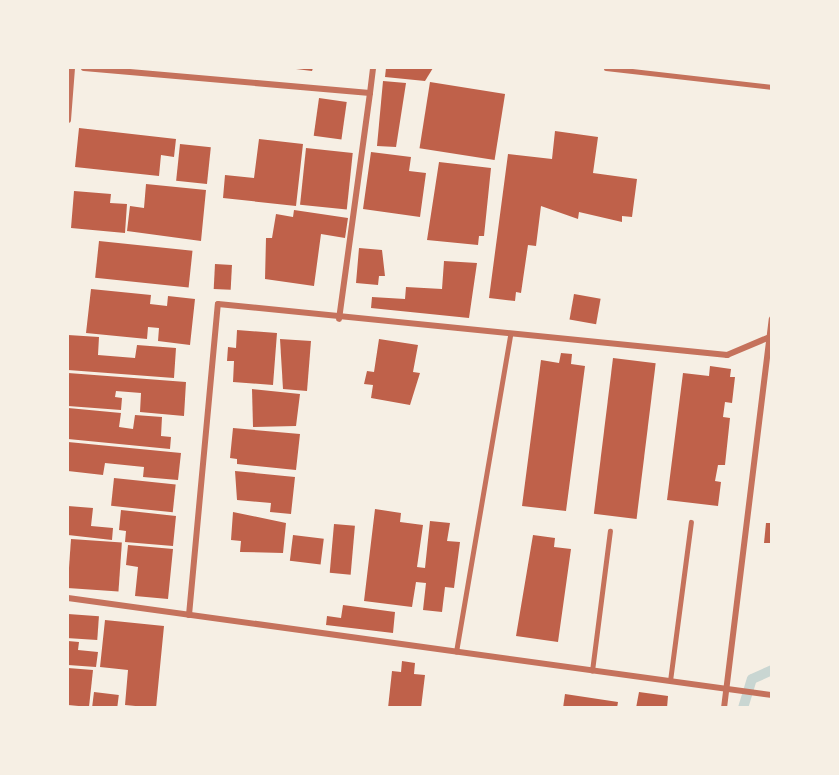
<!DOCTYPE html>
<html>
<head>
<meta charset="utf-8">
<style>
	body { margin:0 }
	#map { position:relative; width:839px; height:775px; overflow:hidden; background:#f6efe4; font-family:Quicksand,sans-serif }
	div>[style] { position:absolute }
	.stream>* { height:10px; margin:-5px; padding:0 5px; transform-origin:5px; border-radius:5px; background:#c9d6d2 }
	.building>* { inset:0; background:#bf614a; transform-origin:0 0 }
	.service>* { height:4.5px; margin:-2.25px; padding:0 2.25px; transform-origin:2.25px; border-radius:2.25px; background:#c5725c }
	.minor>* { height:6px; margin:-3px; padding:0 3px; transform-origin:3px; border-radius:3px; background:#c5725c }
	span { translate:-50% -50%; white-space:nowrap; text-align:center; line-height:1.15; -webkit-text-stroke:4.5px #f6efe4; paint-order:stroke }
	.frame { position:absolute; inset:0; border:69px solid #f6efe4; pointer-events:none }
</style>
</head>
<body>
<div id="map">
	<div class="stream">
		<i style="left:743px;top:708px;width:30px;rotate:-73deg"></i>
		<i style="left:752px;top:679px;width:22px;rotate:-24deg"></i>
	</div>
	<div class="building">
		<i style="clip-path:polygon(288px 68px,313px 68px,312px 71px)"></i>
		<i style="clip-path:polygon(386px 68px,433px 68px,425px 81px,385px 77px)"></i>
		<i style="clip-path:polygon(383px 81px,406px 83px,396px 147px,377px 146px)"></i>
		<i style="left:430px;top:82px;width:76px;height:67px;rotate:9deg"></i>
		<i style="left:319px;top:98px;width:28px;height:38px;rotate:8deg"></i>
		<i style="clip-path:polygon(79px 128px,176px 139px,174px 157px,161px 155px,159px 176px,75px 167px)"></i>
		<i style="clip-path:polygon(555px 131px,598px 137px,593px 173px,637px 179px,632px 217px,622px 216px,622px 222px,579px 212px,578px 219px,541px 206px,536px 246px,528px 245px,521px 293px,516px 292px,515px 301px,489px 298px,508px 154px,552px 159px)"></i>
		<i style="clip-path:polygon(259px 139px,303px 144px,296px 206px,223px 198px,225px 175px,254px 178px)"></i>
		<i style="left:180px;top:144px;width:31px;height:37px;rotate:6deg"></i>
		<i style="left:306px;top:148px;width:47px;height:57px;rotate:6deg"></i>
		<i style="clip-path:polygon(371px 152px,411px 157px,409px 171px,426px 173px,420px 217px,363px 209px)"></i>
		<i style="clip-path:polygon(439px 162px,491px 168px,484px 236px,479px 236px,478px 245px,427px 240px)"></i>
		<i style="clip-path:polygon(146px 184px,206px 190px,201px 241px,127px 231px,130px 206px,144px 208px)"></i>
		<i style="clip-path:polygon(74px 191px,111px 194px,110px 203px,127px 204px,125px 233px,71px 228px)"></i>
		<i style="clip-path:polygon(294px 210px,348px 218px,345px 238px,321px 234px,314px 286px,265px 279px,266px 238px,272px 238px,276px 214px,293px 217px)"></i>
		<i style="left:99px;top:241px;width:94px;height:37px;rotate:6deg"></i>
		<i style="clip-path:polygon(359px 248px,382px 250px,385px 276px,379px 276px,378px 285px,356px 283px)"></i>
		<i style="clip-path:polygon(444px 261px,477px 263px,469px 318px,371px 308px,372px 297px,405px 299px,406px 287px,442px 289px)"></i>
		<i style="left:215px;top:264px;width:17px;height:25px;rotate:3deg"></i>
		<i style="clip-path:polygon(91px 289px,151px 295px,150px 304px,167px 306px,168px 296px,195px 299px,190px 345px,158px 341px,159px 328px,148px 327px,147px 339px,86px 333px)"></i>
		<i style="left:574px;top:294px;width:27px;height:26px;rotate:10deg"></i>
		<i style="clip-path:polygon(237px 330px,277px 333px,273px 385px,233px 382px,234px 361px,227px 361px,228px 347px,236px 348px)"></i>
		<i style="clip-path:polygon(68px 335px,99px 337px,98px 355px,135px 358px,137px 345px,176px 348px,174px 378px,68px 370px)"></i>
		<i style="clip-path:polygon(280px 339px,311px 341px,307px 391px,283px 389px)"></i>
		<i style="clip-path:polygon(379px 339px,418px 345px,413px 372px,420px 373px,410px 405px,371px 398px,373px 385px,364px 384px,367px 371px,374px 372px)"></i>
		<i style="clip-path:polygon(561px 353px,572px 354px,571px 364px,585px 366px,566px 511px,522px 506px,541px 360px,559px 363px)"></i>
		<i style="left:613px;top:358px;width:43px;height:157px;rotate:7deg"></i>
		<i style="clip-path:polygon(710px 366px,731px 369px,730px 377px,735px 377px,732px 403px,725px 402px,723px 417px,730px 418px,725px 465px,718px 465px,715px 481px,721px 482px,718px 506px,667px 500px,683px 373px,709px 376px)"></i>
		<i style="clip-path:polygon(68px 373px,186px 382px,184px 416px,140px 412px,141px 393px,116px 391px,115px 397px,122px 398px,121px 410px,68px 406px)"></i>
		<i style="clip-path:polygon(252px 389px,300px 394px,296px 426px,253px 427px)"></i>
		<i style="clip-path:polygon(68px 408px,121px 413px,119px 427px,133px 429px,135px 415px,162px 417px,161px 436px,171px 437px,170px 449px,68px 439px)"></i>
		<i style="clip-path:polygon(233px 428px,300px 434px,296px 470px,237px 464px,237px 459px,230px 458px)"></i>
		<i style="clip-path:polygon(68px 442px,181px 453px,178px 480px,143px 477px,144px 467px,105px 463px,103px 475px,68px 471px)"></i>
		<i style="clip-path:polygon(235px 471px,295px 477px,291px 514px,270px 512px,271px 503px,237px 500px)"></i>
		<i style="left:114px;top:478px;width:62px;height:28px;rotate:6deg"></i>
		<i style="clip-path:polygon(68px 506px,93px 508px,91px 526px,113px 528px,112px 540px,68px 535px)"></i>
		<i style="clip-path:polygon(375px 509px,401px 513px,400px 522px,423px 525px,417px 567px,425px 568px,430px 521px,450px 523px,447px 541px,460px 542px,454px 588px,445px 587px,442px 612px,423px 610px,426px 583px,416px 582px,412px 607px,364px 601px)"></i>
		<i style="clip-path:polygon(121px 510px,176px 516px,173px 546px,125px 542px,126px 531px,119px 530px)"></i>
		<i style="clip-path:polygon(233px 512px,286px 523px,283px 553px,240px 552px,241px 541px,231px 540px)"></i>
		<i style="clip-path:polygon(766px 523px,772px 523px,772px 543px,764px 543px)"></i>
		<i style="left:334px;top:524px;width:21px;height:49px;rotate:5deg"></i>
		<i style="left:293px;top:535px;width:31px;height:26px;rotate:7deg"></i>
		<i style="clip-path:polygon(533px 535px,555px 538px,554px 547px,571px 549px,558px 642px,516px 636px)"></i>
		<i style="left:71px;top:539px;width:51px;height:49px;rotate:4deg"></i>
		<i style="clip-path:polygon(128px 545px,173px 549px,168px 599px,135px 596px,138px 567px,126px 565px)"></i>
		<i style="clip-path:polygon(343px 605px,395px 612px,393px 633px,326px 625px,327px 616px,341px 618px)"></i>
		<i style="left:68px;top:614px;width:31px;height:24px;rotate:4deg"></i>
		<i style="clip-path:polygon(105px 620px,164px 626px,156px 708px,125px 705px,128px 670px,100px 667px)"></i>
		<i style="clip-path:polygon(68px 641px,79px 642px,78px 650px,98px 652px,96px 667px,68px 665px)"></i>
		<i style="clip-path:polygon(402px 661px,415px 663px,414px 674px,425px 675px,421px 708px,388px 708px,392px 671px,401px 672px)"></i>
		<i style="clip-path:polygon(68px 668px,93px 670px,89px 707px,68px 705px)"></i>
		<i style="left:94px;top:692px;width:25px;height:14px;rotate:7deg"></i>
		<i style="clip-path:polygon(639px 692px,668px 696px,667px 708px,636px 708px)"></i>
		<i style="clip-path:polygon(565px 694px,618px 702px,617px 708px,563px 708px)"></i>
	</div>
	<div class="service">
		<i style="left:606px;top:68px;width:167px;rotate:6.5deg"></i>
		<i style="left:456px;top:652px;width:322px;rotate:-80.3deg"></i>
		<i style="left:592px;top:671px;width:141px;rotate:-82.7deg"></i>
		<i style="left:670px;top:681px;width:160px;rotate:-82.5deg"></i>
	</div>
	<div class="minor">
		<i style="left:84px;top:68px;width:287px;rotate:5deg"></i>
		<i style="left:370px;top:93px;width:228px;rotate:97.8deg"></i>
		<i style="left:370px;top:93px;width:25px;rotate:-83deg"></i>
		<i style="left:68px;top:120px;width:52px;rotate:-85.6deg"></i>
		<i style="left:68px;top:598px;width:711px;rotate:7.85deg"></i>
		<i style="left:189px;top:615px;width:312px;rotate:-84.7deg"></i>
		<i style="left:218px;top:304px;width:512px;rotate:5.72deg"></i>
		<i style="left:727px;top:355px;width:49px;rotate:-22.9deg"></i>
		<i style="left:724px;top:708px;width:392px;rotate:-83deg"></i>
	</div>
	<div class="frame"></div>
</div>
</body>
</html>
